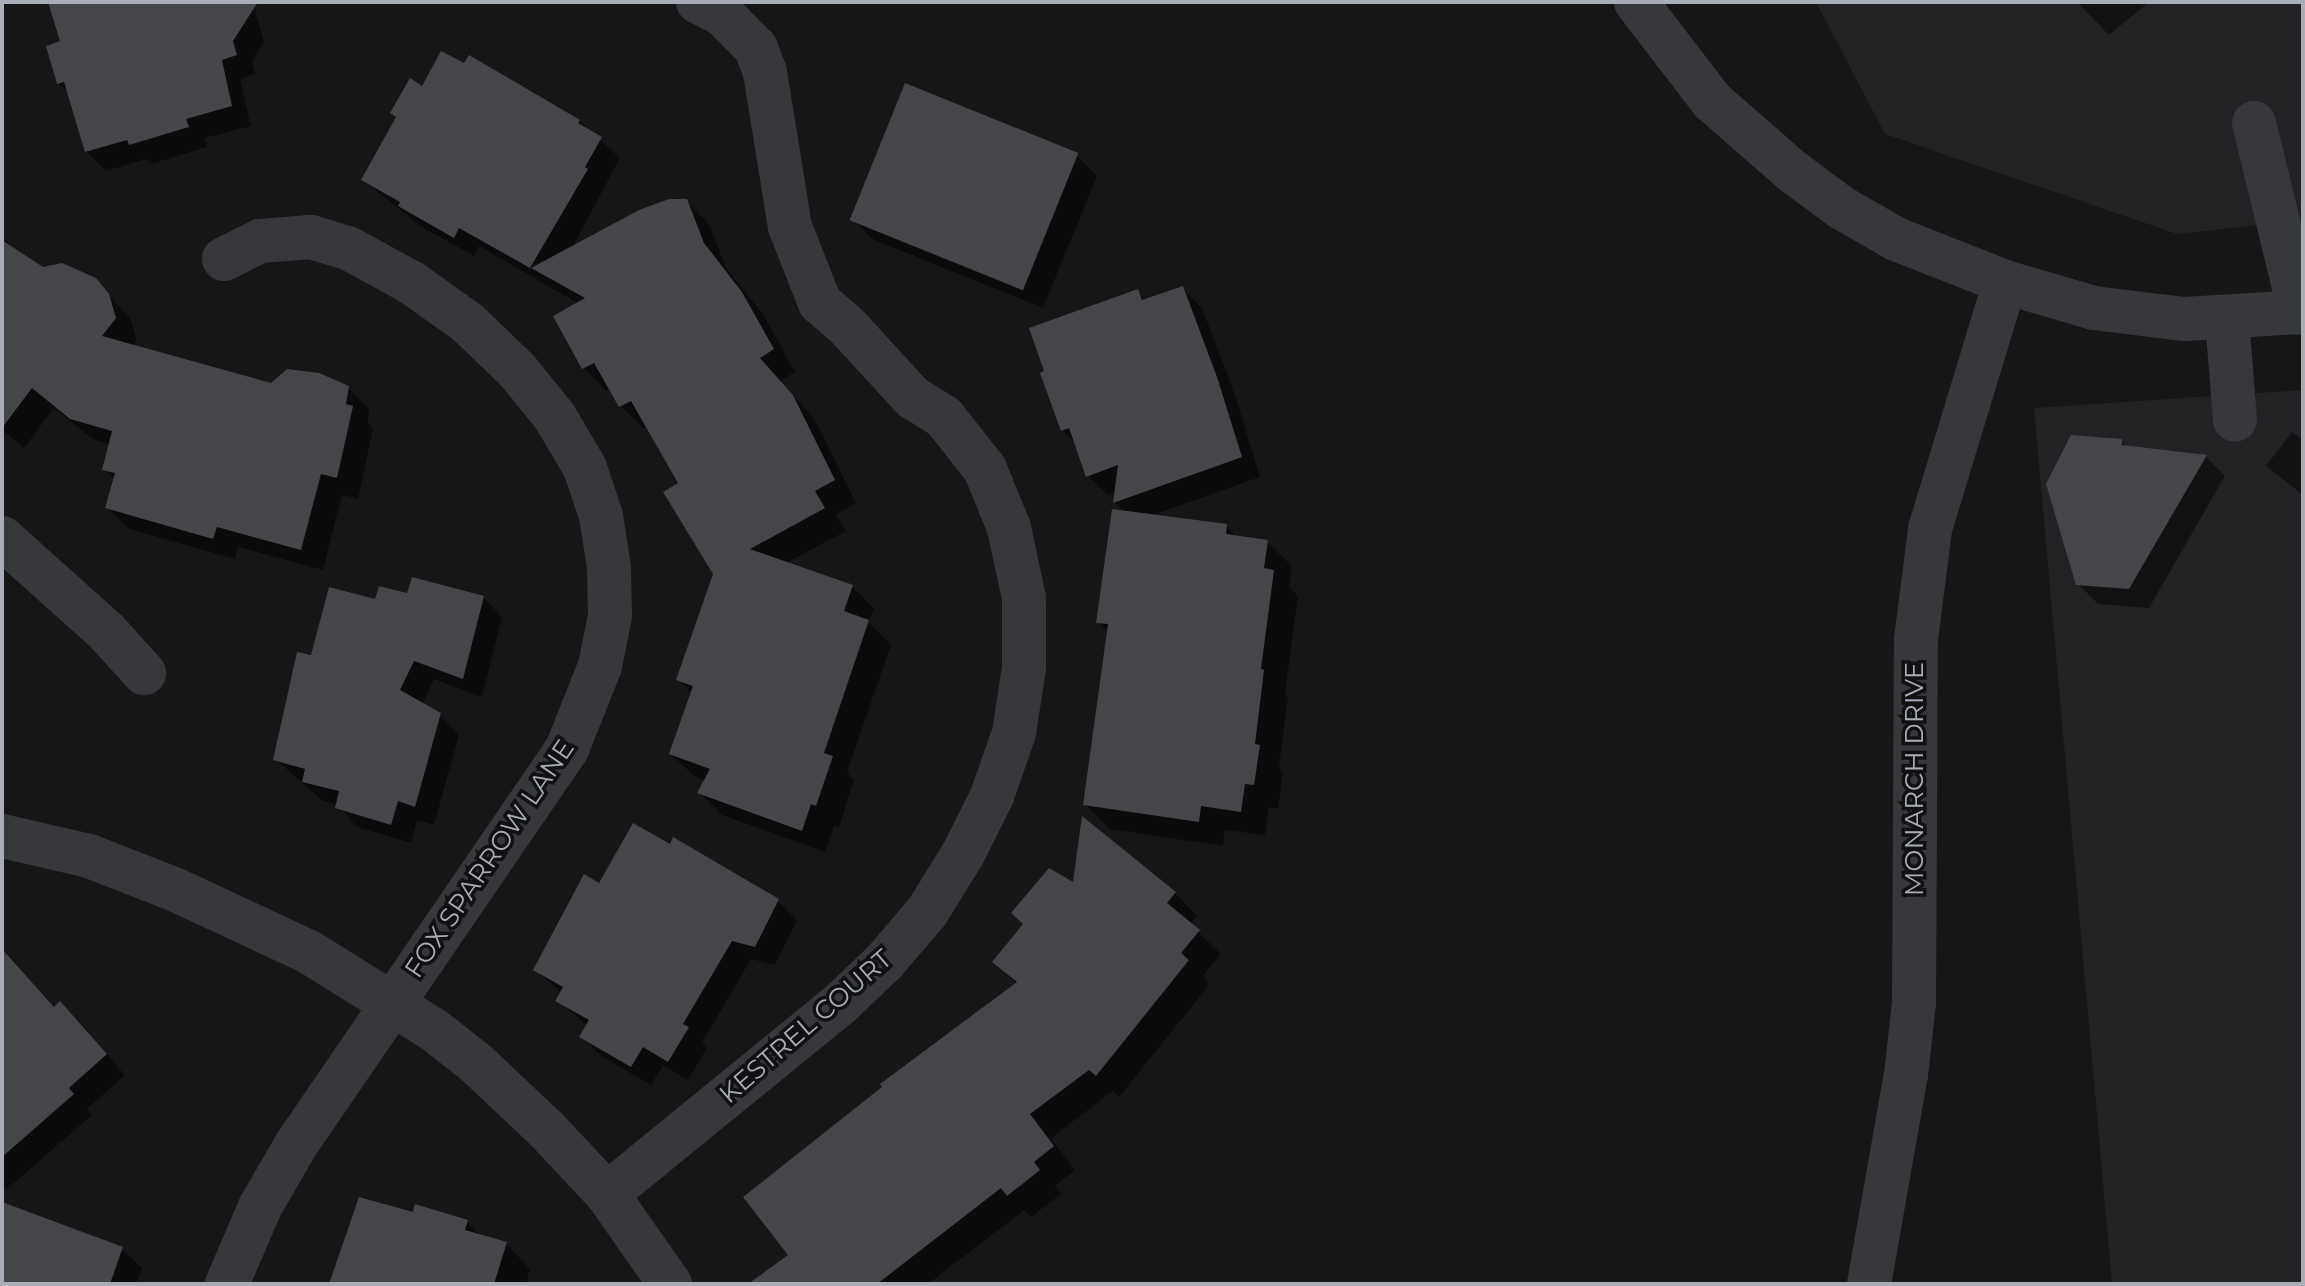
<!DOCTYPE html>
<html>
<head>
<meta charset="utf-8">
<style>
	body { margin:0 }
	#map { position:relative; width:2305px; height:1286px; overflow:hidden; background:#161617; font-family:Montserrat,sans-serif }
	div>[style] { position:absolute }
	.built>* { inset:0; background:#222224 }
	.shadow>* { inset:0; background:#0007 }
	.building>* { inset:0; background:#45464a; transform-origin:0 0 }
	.minor>* { height:44px; margin:-22px; padding:0 22px; transform-origin:22px; border-radius:22px; background:#37383c }
	span { translate:-50% -50%; white-space:nowrap; text-align:center; line-height:1.15; -webkit-text-stroke:7px #111112; paint-order:stroke }
	.street-label { font-size:26px; color:#a8adb7 }
	.frame { position:absolute; inset:0; border:4px solid #a8adb7; pointer-events:none }
</style>
</head>
<body>
<div id="map">
	<div class="built">
		<i style="clip-path:polygon(1816px 2px,2303px 2px,2303px 220px,2177px 234px,1885px 134px)"></i>
		<i style="clip-path:polygon(2303px 390px,2303px 1284px,2112px 1284px,2034px 408px)"></i>
	</div>
	<div class="shadow">
		<i style="clip-path:polygon(51px 2px,253px 2px,264px 42px,252px 62px,255px 74px,240px 79px,251px 126px,205px 138px,207px 147px,151px 164px,146px 159px,106px 171px,86px 151px,70px 94px,59px 83px,63px 43px)"></i>
		<i style="clip-path:polygon(2077px 2px,2149px 2px,2109px 35px)"></i>
		<i style="clip-path:polygon(422px 88px,579px 121px,620px 158px,572px 248px,686px 201px,709px 224px,726px 268px,764px 316px,795px 372px,781px 381px,815px 420px,856px 503px,836px 514px,846px 531px,786px 563px,852px 586px,874px 609px,869px 623px,891px 645px,847px 772px,854px 780px,839px 827px,834px 826px,825px 852px,722px 815px,700px 793px,706px 781px,694px 776px,671px 754px,692px 693px,679px 680px,715px 573px,681px 484px,648px 426px,643px 428px,621px 406px,611px 388px,606px 391px,584px 368px,556px 317px,579px 304px,479px 246px,474px 256px,420px 226px,363px 180px)"></i>
		<i style="clip-path:polygon(1077px 156px,1097px 176px,1043px 308px,872px 239px,853px 219px)"></i>
		<i style="clip-path:polygon(2px 238px,42px 270px,94px 280px,130px 318px,137px 340px,132px 346px,271px 385px,348px 388px,369px 409px,368px 423px,373px 429px,358px 499px,342px 495px,323px 570px,238px 547px,235px 559px,129px 529px,108px 508px,115px 480px,104px 469px,111px 445px,94px 440px,54px 408px,24px 448px,2px 430px)"></i>
		<i style="clip-path:polygon(1182px 288px,1202px 308px,1236px 398px,1260px 477px,1150px 516px,1226px 526px,1237px 537px,1267px 542px,1292px 566px,1289px 587px,1298px 596px,1285px 693px,1288px 696px,1279px 767px,1283px 772px,1278px 809px,1269px 807px,1265px 835px,1225px 830px,1223px 846px,1110px 829px,1085px 804px,1108px 632px,1098px 622px,1125px 513px,1115px 502px,1117px 492px,1108px 495px,1088px 476px,1077px 445px,1062px 430px,1138px 292px,1147px 301px)"></i>
		<i style="clip-path:polygon(2292px 432px,2303px 440px,2303px 495px,2266px 466px)"></i>
		<i style="clip-path:polygon(2121px 441px,2127px 447px,2206px 457px,2225px 476px,2149px 608px,2098px 604px,2078px 584px)"></i>
		<i style="clip-path:polygon(409px 596px,483px 597px,502px 617px,482px 697px,434px 679px,422px 705px,439px 715px,459px 735px,434px 825px,417px 820px,411px 843px,357px 827px,338px 805px,323px 801px,275px 759px,313px 658px,377px 601px)"></i>
		<i style="clip-path:polygon(1075px 885px,1175px 893px,1197px 916px,1190px 924px,1221px 954px,1203px 976px,1210px 984px,1119px 1097px,1113px 1091px,1051px 1138px,1075px 1170px,1055px 1186px,1061px 1194px,1031px 1217px,1024px 1210px,928px 1284px,816px 1284px,1017px 984px,995px 962px)"></i>
		<i style="clip-path:polygon(600px 886px,778px 901px,797px 920px,775px 965px,751px 959px,702px 1043px,707px 1048px,688px 1080px,663px 1065px,651px 1085px,601px 1056px,582px 1036px,588px 1026px,557px 1000px,562px 993px,535px 970px)"></i>
		<i style="clip-path:polygon(2px 949px,55px 1008px,60px 1004px,80px 1023px,125px 1075px,87px 1109px,92px 1115px,7px 1189px,2px 1185px)"></i>
		<i style="clip-path:polygon(2px 1204px,122px 1249px,142px 1268px,136px 1284px,2px 1284px)"></i>
		<i style="clip-path:polygon(414px 1215px,467px 1222px,482px 1237px,506px 1244px,530px 1269px,526px 1284px,332px 1284px)"></i>
	</div>
	<div class="building">
		<i style="clip-path:polygon(48px 2px,258px 2px,233px 41px,237px 55px,222px 60px,232px 106px,186px 119px,189px 127px,129px 145px,127px 140px,85px 152px,64px 82px,57px 84px,46px 46px,60px 41px)"></i>
		<i style="clip-path:polygon(441px 51px,464px 63px,469px 55px,580px 120px,578px 123px,602px 137px,585px 167px,588px 169px,530px 268px,459px 228px,454px 238px,398px 206px,400px 202px,361px 180px,396px 117px,390px 113px,410px 78px,422px 86px)"></i>
		<i style="left:905px;top:83px;width:187px;height:148px;rotate:22deg"></i>
		<i style="clip-path:polygon(669px 199px,687px 199px,704px 243px,742px 292px,774px 349px,760px 358px,793px 395px,835px 480px,815px 491px,825px 508px,750px 549px,853px 585px,844px 611px,869px 620px,824px 753px,833px 756px,816px 806px,811px 804px,802px 831px,697px 793px,710px 769px,669px 754px,693px 686px,676px 680px,713px 574px,663px 492px,678px 483px,631px 401px,619px 407px,594px 363px,582px 369px,553px 316px,585px 298px,531px 268px,639px 210px)"></i>
		<i style="clip-path:polygon(2px 240px,43px 267px,62px 263px,96px 278px,109px 294px,116px 318px,102px 336px,271px 383px,287px 369px,319px 373px,349px 386px,346px 404px,353px 406px,337px 478px,321px 474px,301px 550px,217px 527px,213px 539px,105px 508px,115px 473px,102px 470px,112px 431px,70px 419px,32px 388px,2px 428px)"></i>
		<i style="clip-path:polygon(1183px 286px,1217px 377px,1242px 457px,1113px 503px,1118px 465px,1086px 477px,1069px 428px,1061px 431px,1040px 373px,1044px 371px,1029px 328px,1138px 289px,1142px 300px)"></i>
		<i style="clip-path:polygon(2071px 435px,2122px 439px,2122px 445px,2207px 455px,2129px 589px,2076px 585px,2046px 484px)"></i>
		<i style="clip-path:polygon(1112px 509px,1227px 524px,1226px 534px,1268px 540px,1264px 568px,1274px 570px,1261px 669px,1264px 670px,1255px 744px,1260px 745px,1254px 785px,1245px 784px,1241px 812px,1201px 806px,1199px 822px,1083px 805px,1108px 624px,1096px 623px)"></i>
		<i style="clip-path:polygon(412px 577px,484px 596px,463px 679px,414px 661px,400px 690px,441px 713px,415px 807px,398px 801px,391px 825px,335px 808px,339px 791px,302px 782px,305px 769px,273px 760px,297px 652px,311px 655px,329px 587px,375px 599px,379px 586px,407px 593px)"></i>
		<i style="clip-path:polygon(1082px 816px,1176px 892px,1167px 903px,1200px 930px,1181px 953px,1189px 960px,1096px 1076px,1089px 1070px,1030px 1114px,1054px 1146px,1034px 1162px,1040px 1170px,1007px 1196px,1001px 1188px,877px 1284px,748px 1284px,788px 1255px,743px 1197px,882px 1087px,880px 1084px,1017px 982px,992px 962px,1023px 924px,1011px 913px,1049px 868px,1073px 882px)"></i>
		<i style="clip-path:polygon(633px 823px,670px 844px,673px 837px,779px 899px,755px 947px,732px 941px,683px 1024px,689px 1027px,668px 1062px,643px 1047px,631px 1067px,579px 1037px,589px 1020px,555px 1001px,563px 987px,533px 970px,584px 874px,599px 883px)"></i>
		<i style="clip-path:polygon(2px 949px,54px 1007px,60px 1001px,107px 1054px,69px 1088px,74px 1094px,2px 1157px)"></i>
		<i style="clip-path:polygon(359px 1197px,413px 1212px,415px 1204px,468px 1220px,465px 1230px,507px 1242px,494px 1284px,329px 1284px)"></i>
		<i style="clip-path:polygon(2px 1202px,123px 1247px,110px 1284px,2px 1284px)"></i>
	</div>
	<div class="minor">
		<i style="left:1636px;top:2px;width:125px;rotate:52.5deg"></i>
		<i style="left:1712px;top:101px;width:106px;rotate:41.2deg"></i>
		<i style="left:1792px;top:171px;width:62px;rotate:36.5deg"></i>
		<i style="left:1842px;top:208px;width:62px;rotate:29.9deg"></i>
		<i style="left:1896px;top:239px;width:117px;rotate:21.5deg"></i>
		<i style="left:2005px;top:282px;width:93px;rotate:16.3deg"></i>
		<i style="left:2094px;top:308px;width:91px;rotate:7deg"></i>
		<i style="left:2184px;top:319px;width:119px;rotate:-3.4deg"></i>
		<i style="left:2254px;top:123px;width:195px;rotate:76.3deg"></i>
		<i style="left:224px;top:259px;width:40px;rotate:-26.6deg"></i>
		<i style="left:260px;top:241px;width:51px;rotate:-4.5deg"></i>
		<i style="left:311px;top:237px;width:39px;rotate:17deg"></i>
		<i style="left:348px;top:248px;width:73px;rotate:28.7deg"></i>
		<i style="left:412px;top:283px;width:69px;rotate:35.5deg"></i>
		<i style="left:468px;top:323px;width:68px;rotate:43.8deg"></i>
		<i style="left:517px;top:370px;width:60px;rotate:51deg"></i>
		<i style="left:555px;top:417px;width:59px;rotate:59.5deg"></i>
		<i style="left:585px;top:468px;width:51px;rotate:71.6deg"></i>
		<i style="left:601px;top:516px;width:52px;rotate:81.1deg"></i>
		<i style="left:609px;top:567px;width:49px;rotate:88.8deg"></i>
		<i style="left:610px;top:616px;width:51px;rotate:101.3deg"></i>
		<i style="left:600px;top:666px;width:89px;rotate:111.7deg"></i>
		<i style="left:567px;top:749px;width:478px;rotate:124.4deg"></i>
		<i style="left:297px;top:1143px;width:74px;rotate:120deg"></i>
		<i style="left:260px;top:1207px;width:84px;rotate:113.2deg"></i>
		<i style="left:2227px;top:319px;width:101px;rotate:85.5deg"></i>
		<i style="left:2px;top:538px;width:140px;rotate:41.8deg"></i>
		<i style="left:106px;top:631px;width:57px;rotate:47.9deg"></i>
		<i style="left:2px;top:836px;width:89px;rotate:12.9deg"></i>
		<i style="left:89px;top:856px;width:93px;rotate:21.3deg"></i>
		<i style="left:176px;top:890px;width:147px;rotate:25deg"></i>
		<i style="left:309px;top:952px;width:147px;rotate:32deg"></i>
		<i style="left:434px;top:1030px;width:53px;rotate:38.2deg"></i>
		<i style="left:476px;top:1063px;width:98px;rotate:43.3deg"></i>
		<i style="left:547px;top:1130px;width:88px;rotate:46.8deg"></i>
		<i style="left:607px;top:1194px;width:110px;rotate:55deg"></i>
		<i style="left:607px;top:1194px;width:299px;rotate:-39.2deg"></i>
		<i style="left:839px;top:1005px;width:64px;rotate:-43.7deg"></i>
		<i style="left:885px;top:961px;width:65px;rotate:-49.4deg"></i>
		<i style="left:927px;top:912px;width:68px;rotate:-58.2deg"></i>
		<i style="left:963px;top:854px;width:65px;rotate:-63.4deg"></i>
		<i style="left:992px;top:796px;width:67px;rotate:-70.8deg"></i>
		<i style="left:1014px;top:733px;width:66px;rotate:-81.3deg"></i>
		<i style="left:1024px;top:668px;width:70px;rotate:-90deg"></i>
		<i style="left:1024px;top:598px;width:72px;rotate:-102.1deg"></i>
		<i style="left:1009px;top:528px;width:64px;rotate:-112.1deg"></i>
		<i style="left:985px;top:469px;width:66px;rotate:-128.3deg"></i>
		<i style="left:944px;top:417px;width:36px;rotate:-148deg"></i>
		<i style="left:913px;top:398px;width:96px;rotate:-132.5deg"></i>
		<i style="left:848px;top:327px;width:37px;rotate:-139deg"></i>
		<i style="left:820px;top:303px;width:82px;rotate:-111.5deg"></i>
		<i style="left:790px;top:227px;width:157px;rotate:-99.2deg"></i>
		<i style="left:765px;top:72px;width:26px;rotate:-111deg"></i>
		<i style="left:756px;top:48px;width:48px;rotate:-135deg"></i>
		<i style="left:722px;top:14px;width:27px;rotate:-153deg"></i>
		<i style="left:1869px;top:1284px;width:212px;rotate:-80deg"></i>
		<i style="left:1906px;top:1075px;width:72px;rotate:-83.7deg"></i>
		<i style="left:1914px;top:1003px;width:364px;rotate:-89.7deg"></i>
		<i style="left:1916px;top:639px;width:111px;rotate:-82.7deg"></i>
		<i style="left:1930px;top:529px;width:258px;rotate:-73.1deg"></i>
	</div>
	<div class="street-label">
		<span style="left:1915px;top:779px;rotate:-90deg">MONARCH DRIVE</span>
		<span style="left:490px;top:859px;rotate:-56deg">FOX SPARROW LANE</span>
		<span style="left:806px;top:1027px;rotate:-41deg">KESTREL COURT</span>
	</div>
	<div class="frame"></div>
</div>
</body>
</html>
